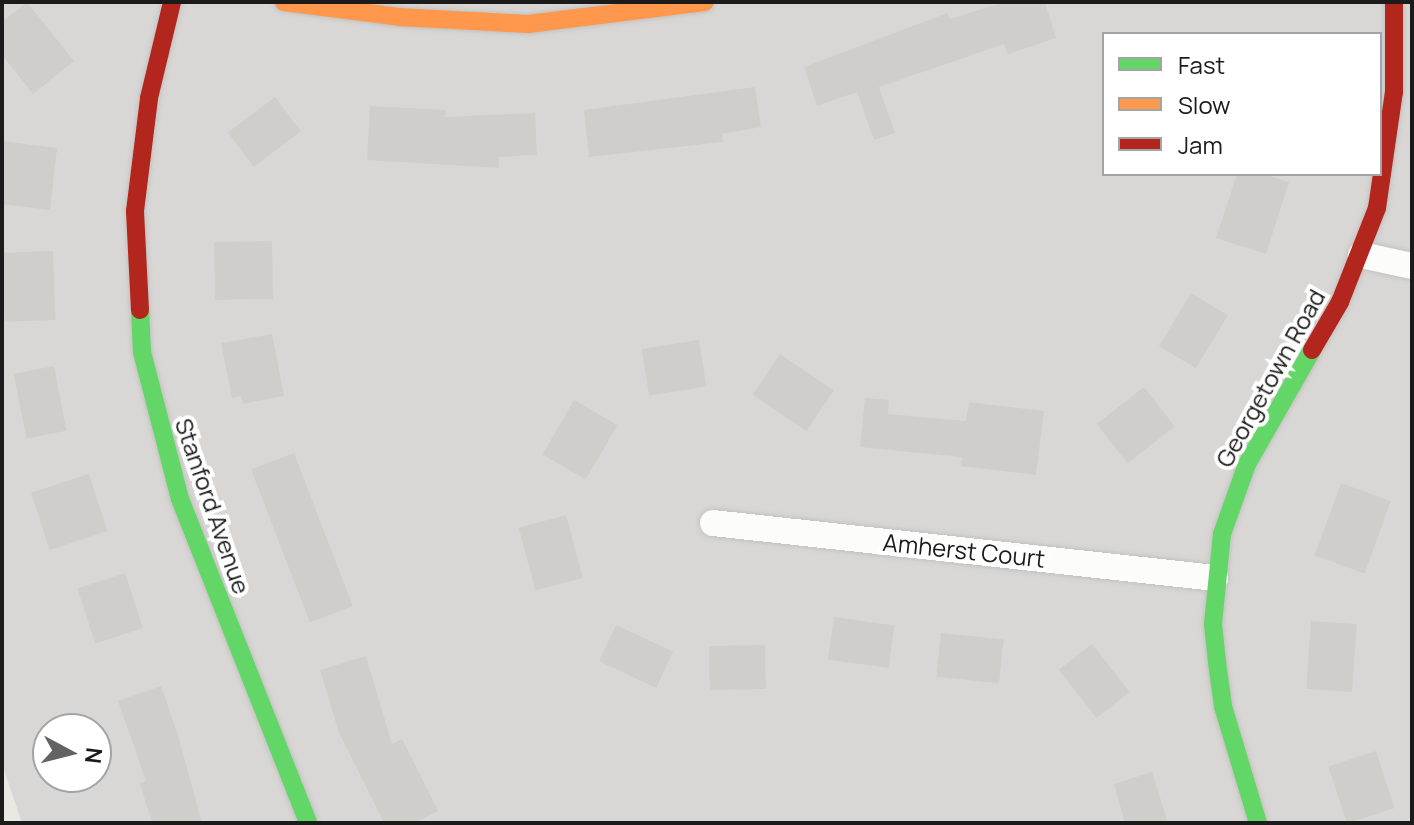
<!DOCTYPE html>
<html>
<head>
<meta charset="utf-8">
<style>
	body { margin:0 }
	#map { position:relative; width:1414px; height:825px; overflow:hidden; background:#eae8e3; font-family:Manrope,sans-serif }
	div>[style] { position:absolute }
	.residential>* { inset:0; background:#d9d7d5 }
	.building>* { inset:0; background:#d0ceca; transform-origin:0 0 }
	.roads { filter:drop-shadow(0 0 2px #c2c2bf) drop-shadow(0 0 2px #c2c2bf) }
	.street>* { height:26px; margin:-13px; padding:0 13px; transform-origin:13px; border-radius:13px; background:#fcfcfb }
	.fast>* { height:18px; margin:-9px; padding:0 9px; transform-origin:9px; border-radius:9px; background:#63d668 }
	.slow>* { height:18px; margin:-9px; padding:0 9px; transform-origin:9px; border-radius:9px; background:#ff974d }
	.jam>* { height:18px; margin:-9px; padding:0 9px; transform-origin:9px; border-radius:9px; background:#b3261e }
	span { translate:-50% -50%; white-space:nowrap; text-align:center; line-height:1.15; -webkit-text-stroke:8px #fff; paint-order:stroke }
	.street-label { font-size:24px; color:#1b1b1b }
	.frame { position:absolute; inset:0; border:4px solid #1b1b1b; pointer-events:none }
	.legend { position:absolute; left:1102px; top:32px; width:280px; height:144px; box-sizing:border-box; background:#fff; border:2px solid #a4a4a4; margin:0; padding:10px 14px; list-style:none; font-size:24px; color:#1b1b1b }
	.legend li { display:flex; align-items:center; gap:16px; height:40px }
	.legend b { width:40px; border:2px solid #a4a4a4 }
	.north { position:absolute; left:32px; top:713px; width:80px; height:80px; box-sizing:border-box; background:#fff; border:2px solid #a4a4a4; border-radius:50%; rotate:97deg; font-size:22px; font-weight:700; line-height:32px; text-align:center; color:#1b1b1b }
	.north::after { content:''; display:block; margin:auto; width:28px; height:36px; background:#636361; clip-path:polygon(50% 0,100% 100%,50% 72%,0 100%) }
</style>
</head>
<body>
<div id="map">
	<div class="residential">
		<i style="clip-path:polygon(evenodd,2px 2px,1412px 2px,1412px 823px,22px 823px,2px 764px,2px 2px,1104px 34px,1380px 34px,1380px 174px,1104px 174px,1104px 34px,2px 2px,48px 729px,96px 729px,96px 777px,48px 777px,48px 729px)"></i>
	</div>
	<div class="building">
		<i style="clip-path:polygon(27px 2px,74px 61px,33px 94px,2px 55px,2px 22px)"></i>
		<i style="clip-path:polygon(1004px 2px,1045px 2px,1056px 38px,1008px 54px,1004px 44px,879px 87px,895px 133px,874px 140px,857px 92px,817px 106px,804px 67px,947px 13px,950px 19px)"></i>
		<i style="clip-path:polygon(755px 87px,761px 127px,722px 134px,723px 142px,589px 157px,584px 110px)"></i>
		<i style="left:275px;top:97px;width:43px;height:59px;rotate:53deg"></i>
		<i style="clip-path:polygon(370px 106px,446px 110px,445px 117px,535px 113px,537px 155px,499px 157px,499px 168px,367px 160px)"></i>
		<i style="clip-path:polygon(2px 141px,57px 148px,50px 210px,2px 204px)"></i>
		<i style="clip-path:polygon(1237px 174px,1264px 174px,1289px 182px,1266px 254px,1216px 238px)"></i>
		<i style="left:272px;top:241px;width:58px;height:58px;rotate:89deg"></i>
		<i style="left:53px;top:251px;width:69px;height:51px;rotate:88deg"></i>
		<i style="left:1191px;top:293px;width:43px;height:62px;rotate:31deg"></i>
		<i style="clip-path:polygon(272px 334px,284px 396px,243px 404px,241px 396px,232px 398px,221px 343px)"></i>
		<i style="left:699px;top:340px;width:47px;height:58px;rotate:81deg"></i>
		<i style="left:780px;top:354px;width:65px;height:49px;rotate:34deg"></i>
		<i style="left:54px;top:366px;width:66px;height:41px;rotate:79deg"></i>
		<i style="left:1144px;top:387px;width:50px;height:60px;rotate:52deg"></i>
		<i style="clip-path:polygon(865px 398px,889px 400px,888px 414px,966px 421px,969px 402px,1044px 411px,1036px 475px,961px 466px,962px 457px,860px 447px)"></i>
		<i style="left:574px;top:400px;width:50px;height:63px;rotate:30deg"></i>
		<i style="left:294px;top:453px;width:164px;height:46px;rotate:69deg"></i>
		<i style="left:89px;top:474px;width:60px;height:61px;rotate:72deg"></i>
		<i style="left:1341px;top:483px;width:53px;height:77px;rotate:20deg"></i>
		<i style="left:566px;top:515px;width:65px;height:49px;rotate:75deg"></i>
		<i style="left:125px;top:573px;width:58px;height:50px;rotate:72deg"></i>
		<i style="left:834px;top:617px;width:61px;height:43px;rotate:8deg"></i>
		<i style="left:1311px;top:621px;width:46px;height:68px;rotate:4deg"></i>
		<i style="left:616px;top:625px;width:63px;height:40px;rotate:25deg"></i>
		<i style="left:941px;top:633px;width:63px;height:44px;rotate:6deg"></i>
		<i style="left:1092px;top:644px;width:61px;height:42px;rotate:52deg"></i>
		<i style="left:765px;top:645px;width:44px;height:56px;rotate:89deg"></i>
		<i style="clip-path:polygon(366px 656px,392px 744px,402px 739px,438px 811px,414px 823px,384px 823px,339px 733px,320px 670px)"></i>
		<i style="clip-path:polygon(161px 686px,178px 735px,202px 823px,152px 823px,140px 783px,146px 781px,118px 701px)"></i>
		<i style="left:1376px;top:751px;width:60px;height:50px;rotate:72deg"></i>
		<i style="clip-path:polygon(1152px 772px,1168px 823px,1125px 823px,1114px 784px)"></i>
	</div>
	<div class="roads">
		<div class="street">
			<i style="left:1361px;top:255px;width:52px;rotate:12.2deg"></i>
			<i style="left:713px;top:523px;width:505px;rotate:6.25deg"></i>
		</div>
		<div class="fast">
			<i style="left:140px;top:310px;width:42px;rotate:87.3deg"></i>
			<i style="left:142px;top:352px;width:152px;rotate:75.5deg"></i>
			<i style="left:180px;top:499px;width:348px;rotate:68.4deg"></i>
			<i style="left:1258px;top:823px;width:122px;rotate:-106.7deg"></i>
			<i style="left:1223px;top:706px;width:44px;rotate:-97.8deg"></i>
			<i style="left:1217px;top:662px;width:38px;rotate:-96deg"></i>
			<i style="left:1213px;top:624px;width:90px;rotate:-84.3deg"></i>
			<i style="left:1222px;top:534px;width:74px;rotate:-70.3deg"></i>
			<i style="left:1247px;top:464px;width:131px;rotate:-60.3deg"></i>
		</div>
		<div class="slow">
			<i style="left:284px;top:2px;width:116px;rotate:7.4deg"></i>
			<i style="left:399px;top:17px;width:129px;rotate:3.1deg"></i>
			<i style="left:528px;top:24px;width:178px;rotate:-7.1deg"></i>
		</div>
		<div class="jam">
			<i style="left:140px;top:310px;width:99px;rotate:-92.9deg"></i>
			<i style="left:135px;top:211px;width:114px;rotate:-82.9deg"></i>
			<i style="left:149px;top:98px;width:99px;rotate:-76.5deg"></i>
			<i style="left:1312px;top:350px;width:56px;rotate:-59.7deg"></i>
			<i style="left:1340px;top:302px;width:101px;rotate:-68.5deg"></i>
			<i style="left:1377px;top:208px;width:117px;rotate:-81.7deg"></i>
			<i style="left:1394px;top:92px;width:90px;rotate:-90deg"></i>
		</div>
	</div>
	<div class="street-label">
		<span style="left:1270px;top:378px;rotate:-61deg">Georgetown Road</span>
		<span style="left:213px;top:506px;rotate:71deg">Stanford Avenue</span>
		<span style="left:964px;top:550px;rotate:6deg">Amherst Court</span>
	</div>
	<div class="frame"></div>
	<ul class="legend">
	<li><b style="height:10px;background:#63d668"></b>Fast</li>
	<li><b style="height:10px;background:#ff974d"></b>Slow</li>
	<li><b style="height:10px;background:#b3261e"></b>Jam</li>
	</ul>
	<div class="north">N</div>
</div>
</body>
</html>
